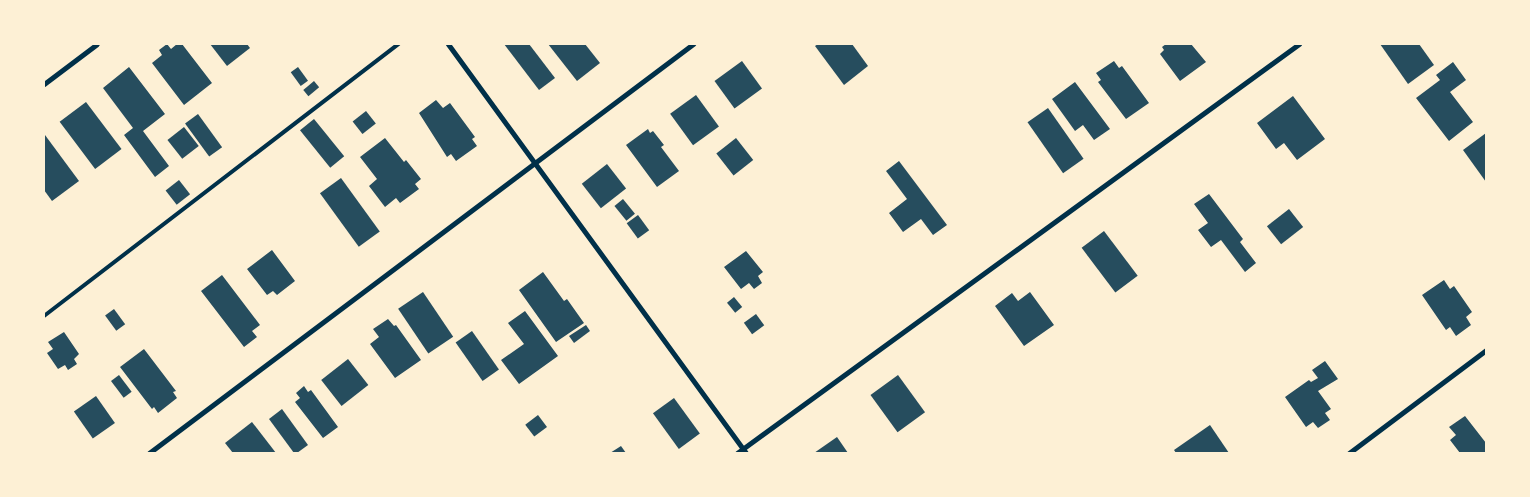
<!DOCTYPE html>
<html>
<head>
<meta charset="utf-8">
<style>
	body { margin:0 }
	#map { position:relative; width:1530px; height:497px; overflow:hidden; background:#fdf0d5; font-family:"Noto Sans",sans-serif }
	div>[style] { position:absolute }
	.building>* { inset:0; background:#264d5e; transform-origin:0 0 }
	.service>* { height:4px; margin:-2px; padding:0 2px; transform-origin:2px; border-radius:2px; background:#003049 }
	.minor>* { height:5px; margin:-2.5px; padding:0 2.5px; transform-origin:2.5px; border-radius:2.5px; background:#003049 }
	span { translate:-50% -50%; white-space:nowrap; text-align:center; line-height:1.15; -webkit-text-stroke:4px #fdf0d5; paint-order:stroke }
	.frame { position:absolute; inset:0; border:45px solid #fdf0d5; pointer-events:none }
</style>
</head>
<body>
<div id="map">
	<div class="building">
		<i style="clip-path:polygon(167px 44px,171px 49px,177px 44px,182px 44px,212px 83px,184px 105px,152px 63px,162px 55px,159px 50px)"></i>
		<i style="clip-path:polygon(210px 44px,247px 44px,250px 48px,227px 66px)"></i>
		<i style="clip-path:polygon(504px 44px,529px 44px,555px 78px,539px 90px)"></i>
		<i style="clip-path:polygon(548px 44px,585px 44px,600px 63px,577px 81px)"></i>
		<i style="clip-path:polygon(818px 44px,852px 44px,868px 66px,844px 85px,815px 46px)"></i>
		<i style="clip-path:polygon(1166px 44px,1191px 44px,1206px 62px,1180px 81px,1160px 54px,1164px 50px,1162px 47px)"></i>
		<i style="clip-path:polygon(1380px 44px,1419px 44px,1434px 65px,1408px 84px)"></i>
		<i style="left:742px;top:61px;width:34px;height:34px;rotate:54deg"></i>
		<i style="clip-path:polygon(1114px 61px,1119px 68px,1122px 66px,1149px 103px,1126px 119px,1098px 82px,1101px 80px,1096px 73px)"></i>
		<i style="clip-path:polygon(1453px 62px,1466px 80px,1450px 92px,1473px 122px,1449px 141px,1416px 98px,1440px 80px,1436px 75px)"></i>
		<i style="clip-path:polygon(129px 67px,165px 114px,143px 131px,169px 166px,155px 177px,124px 135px,133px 128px,103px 88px)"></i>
		<i style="left:298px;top:67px;width:17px;height:9px;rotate:54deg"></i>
		<i style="left:314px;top:81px;width:8px;height:14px;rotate:50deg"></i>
		<i style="clip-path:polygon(1075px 82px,1110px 129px,1094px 140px,1083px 125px,1075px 131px,1052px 99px)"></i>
		<i style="left:696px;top:95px;width:39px;height:32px;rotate:54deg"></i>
		<i style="clip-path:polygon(1293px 96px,1325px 139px,1297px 160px,1284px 143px,1276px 149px,1257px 123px)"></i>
		<i style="clip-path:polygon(436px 100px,443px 108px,450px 103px,475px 137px,472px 139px,477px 146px,456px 161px,451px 154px,447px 157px,419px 113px)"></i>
		<i style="left:86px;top:102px;width:59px;height:33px;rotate:53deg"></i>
		<i style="left:1048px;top:108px;width:62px;height:25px;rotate:55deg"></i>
		<i style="left:366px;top:111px;width:16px;height:17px;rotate:52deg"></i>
		<i style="left:198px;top:114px;width:41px;height:16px;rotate:54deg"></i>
		<i style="left:314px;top:119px;width:48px;height:18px;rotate:51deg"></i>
		<i style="left:184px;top:127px;width:24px;height:21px;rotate:52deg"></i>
		<i style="clip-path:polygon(648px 129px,650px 133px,653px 131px,664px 145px,661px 147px,679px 171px,657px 187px,626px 145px)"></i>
		<i style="clip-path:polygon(1486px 133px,1486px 182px,1463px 150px)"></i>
		<i style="clip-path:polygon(45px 135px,79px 181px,52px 201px,44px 190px)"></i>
		<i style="clip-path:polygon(385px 138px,404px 162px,406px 160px,421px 179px,415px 184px,419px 189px,400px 203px,396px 198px,385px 207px,369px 186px,377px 179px,360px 157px)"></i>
		<i style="left:736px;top:138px;width:28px;height:25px;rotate:52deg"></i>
		<i style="clip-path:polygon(899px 161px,947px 225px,933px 235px,921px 219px,903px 232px,889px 213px,907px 199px,886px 171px)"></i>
		<i style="left:607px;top:164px;width:31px;height:32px;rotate:52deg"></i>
		<i style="left:341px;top:178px;width:66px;height:26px;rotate:54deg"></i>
		<i style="left:179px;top:180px;width:18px;height:17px;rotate:52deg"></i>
		<i style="clip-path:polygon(1209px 194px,1243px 239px,1240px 242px,1256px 263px,1245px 272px,1221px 240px,1211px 247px,1198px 230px,1208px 223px,1194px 204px)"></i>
		<i style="left:623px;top:199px;width:19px;height:11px;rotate:51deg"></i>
		<i style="left:1289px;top:209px;width:23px;height:28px;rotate:52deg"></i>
		<i style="left:638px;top:215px;width:19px;height:14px;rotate:54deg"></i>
		<i style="left:1104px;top:231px;width:56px;height:28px;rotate:53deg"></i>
		<i style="clip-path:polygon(272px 250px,295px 281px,277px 295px,273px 291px,267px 295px,247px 269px)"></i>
		<i style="clip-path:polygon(746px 251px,763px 272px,758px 276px,762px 283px,754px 289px,749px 283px,741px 289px,724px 267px)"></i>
		<i style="clip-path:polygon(543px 272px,564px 301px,567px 299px,584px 323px,556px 342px,519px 290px)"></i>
		<i style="clip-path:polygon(222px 275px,260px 325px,252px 331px,257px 337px,244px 347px,201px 291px)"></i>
		<i style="clip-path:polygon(1444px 280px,1450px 289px,1454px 286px,1472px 312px,1466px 317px,1471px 325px,1456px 336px,1450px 327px,1446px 330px,1422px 295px)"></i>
		<i style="left:423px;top:292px;width:54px;height:30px;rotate:56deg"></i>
		<i style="clip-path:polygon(1030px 292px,1054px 325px,1024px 346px,995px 306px,1012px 293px,1018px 301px)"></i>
		<i style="left:734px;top:297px;width:13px;height:9px;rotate:51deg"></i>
		<i style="left:114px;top:309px;width:19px;height:11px;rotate:54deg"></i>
		<i style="clip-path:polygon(525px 311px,558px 356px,519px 384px,501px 360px,524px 344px,508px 323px)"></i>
		<i style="left:756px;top:314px;width:14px;height:15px;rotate:54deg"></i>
		<i style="clip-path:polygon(388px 319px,394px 326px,396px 325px,421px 360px,395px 378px,370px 344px,379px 337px,373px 329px)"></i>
		<i style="clip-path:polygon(586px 325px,590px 331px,574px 343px,569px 336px)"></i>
		<i style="left:472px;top:331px;width:47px;height:20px;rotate:55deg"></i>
		<i style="clip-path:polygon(64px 332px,79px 354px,74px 359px,77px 364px,68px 370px,65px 365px,58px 369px,47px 353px,53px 349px,48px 342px)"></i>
		<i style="clip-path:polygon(144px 349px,176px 391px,173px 392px,177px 398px,158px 413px,154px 407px,152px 409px,120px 367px)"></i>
		<i style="left:348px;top:359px;width:33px;height:34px;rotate:52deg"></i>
		<i style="clip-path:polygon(1325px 361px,1338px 379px,1318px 391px,1331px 409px,1325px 413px,1330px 420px,1318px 428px,1313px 422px,1306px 427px,1285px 397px,1309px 380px,1311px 382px,1318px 378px,1312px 370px)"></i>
		<i style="left:119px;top:375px;width:21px;height:10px;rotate:53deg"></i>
		<i style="left:898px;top:375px;width:46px;height:34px;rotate:54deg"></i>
		<i style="clip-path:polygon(304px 386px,308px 392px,311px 390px,338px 427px,323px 438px,295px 402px,300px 398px,296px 393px)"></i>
		<i style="left:96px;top:396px;width:33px;height:27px;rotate:55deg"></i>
		<i style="left:674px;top:398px;width:44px;height:26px;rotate:54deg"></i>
		<i style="clip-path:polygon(282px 409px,308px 445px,297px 453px,294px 453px,269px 419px)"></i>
		<i style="left:538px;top:415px;width:15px;height:16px;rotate:53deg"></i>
		<i style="clip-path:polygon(1465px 416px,1486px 443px,1486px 453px,1460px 453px,1450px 440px,1456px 435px,1449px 427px)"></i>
		<i style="clip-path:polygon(252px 422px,276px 453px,233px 453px,225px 443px)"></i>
		<i style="clip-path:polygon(1210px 425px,1229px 453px,1176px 453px,1174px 450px)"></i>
		<i style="clip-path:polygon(837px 437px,848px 453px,814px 453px)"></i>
		<i style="clip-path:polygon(621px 446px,626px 453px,610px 453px)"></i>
	</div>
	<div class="service">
		<i style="left:44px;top:316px;width:447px;rotate:-37.5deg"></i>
	</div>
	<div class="minor">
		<i style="left:448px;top:44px;width:506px;rotate:53.92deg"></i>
		<i style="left:44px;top:84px;width:66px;rotate:-37deg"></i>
		<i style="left:149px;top:453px;width:681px;rotate:-36.94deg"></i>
		<i style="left:737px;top:453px;width:695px;rotate:-36.05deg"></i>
		<i style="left:1349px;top:453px;width:171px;rotate:-36.9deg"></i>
	</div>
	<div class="frame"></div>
</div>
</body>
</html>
